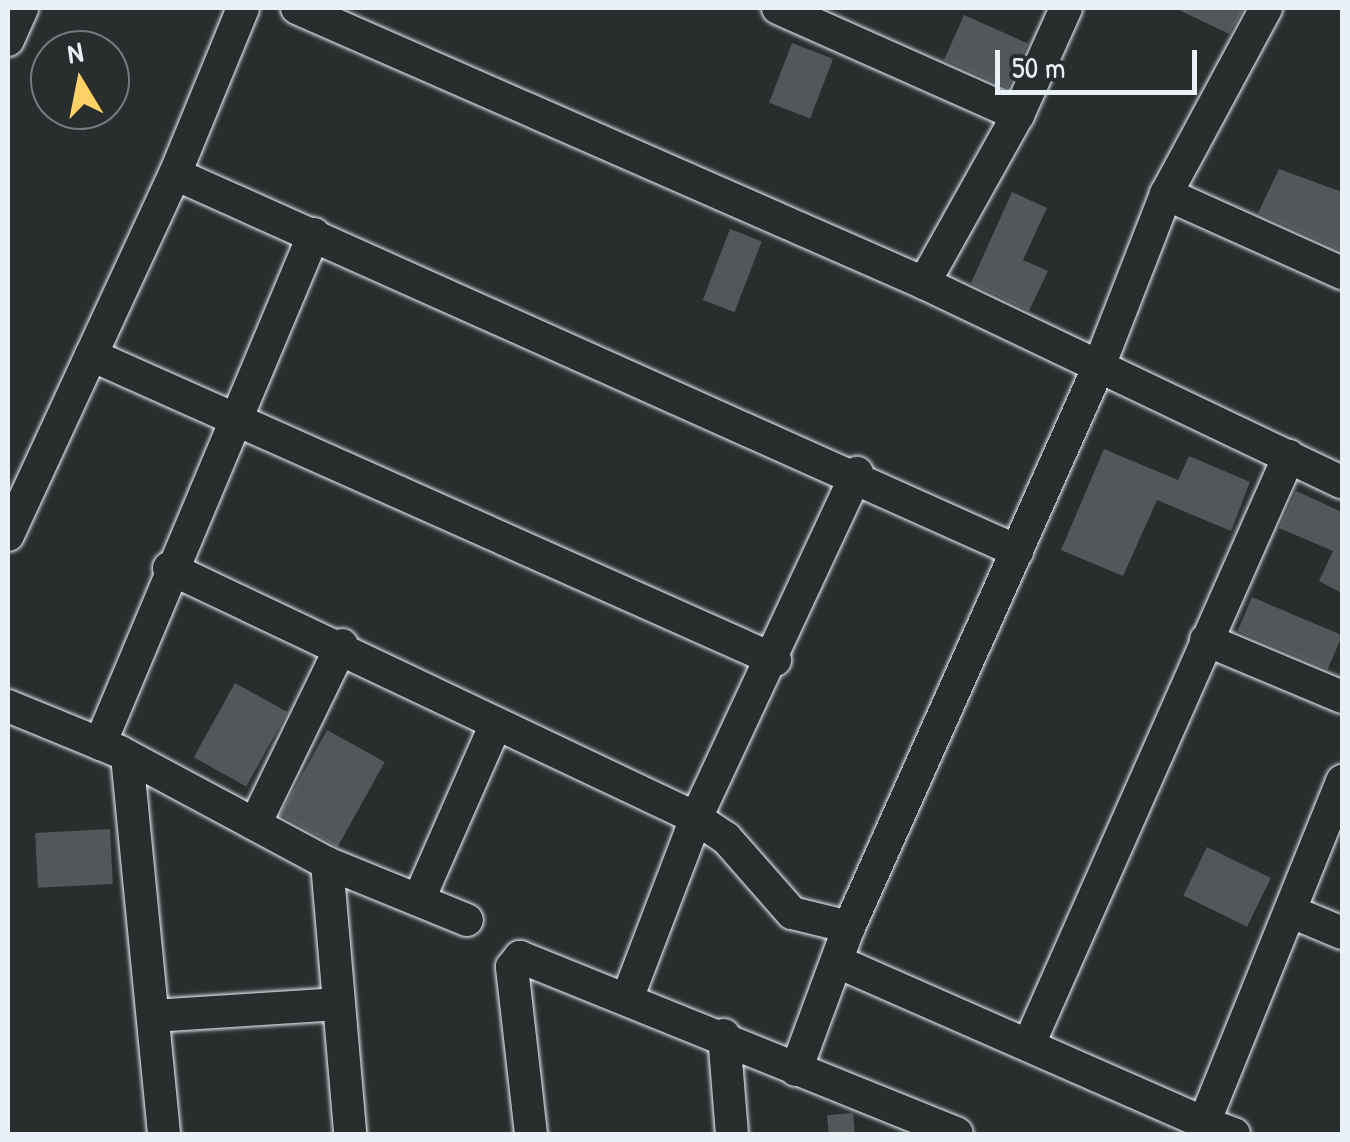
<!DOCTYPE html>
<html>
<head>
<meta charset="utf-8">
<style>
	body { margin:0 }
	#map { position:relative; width:1350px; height:1142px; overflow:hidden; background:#2a2d2e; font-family:"Patrick Hand",sans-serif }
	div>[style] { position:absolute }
	.building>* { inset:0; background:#535759; transform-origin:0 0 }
	.roads { filter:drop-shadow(0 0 2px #e8f1f8) drop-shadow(0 0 2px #e8f1f8) }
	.minor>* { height:32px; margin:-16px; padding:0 16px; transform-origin:16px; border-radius:16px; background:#2a2d2e }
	span { translate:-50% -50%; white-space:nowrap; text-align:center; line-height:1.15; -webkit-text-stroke:8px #2a2d2e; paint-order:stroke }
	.frame { position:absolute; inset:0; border:10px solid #e8f1f8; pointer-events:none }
	.north { position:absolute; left:30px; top:30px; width:100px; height:100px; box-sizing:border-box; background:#2a2d2e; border:2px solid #767b7f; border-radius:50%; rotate:350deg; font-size:28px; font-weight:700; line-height:40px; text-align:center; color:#e8f1f8 }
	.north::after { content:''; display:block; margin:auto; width:35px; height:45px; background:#ffd166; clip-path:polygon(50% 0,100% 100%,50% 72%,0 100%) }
	.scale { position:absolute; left:995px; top:50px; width:202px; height:45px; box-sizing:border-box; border:5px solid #e8f1f8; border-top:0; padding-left:12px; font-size:30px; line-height:35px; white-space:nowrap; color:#e8f1f8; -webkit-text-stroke:8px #2a2d2e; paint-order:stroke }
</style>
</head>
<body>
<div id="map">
	<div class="building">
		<i style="clip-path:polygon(1175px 8px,1244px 8px,1229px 34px)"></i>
		<i style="left:964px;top:15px;width:70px;height:49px;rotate:24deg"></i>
		<i style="left:792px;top:43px;width:44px;height:64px;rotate:21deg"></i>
		<i style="clip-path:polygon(1279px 169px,1342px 192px,1342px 251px,1258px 213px)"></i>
		<i style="clip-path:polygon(1012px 192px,1047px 208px,1023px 260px,1048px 271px,1029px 311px,971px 283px)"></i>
		<i style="left:730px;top:229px;width:34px;height:76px;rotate:21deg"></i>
		<i style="clip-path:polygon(1104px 449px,1178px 480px,1189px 456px,1250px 482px,1231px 531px,1157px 500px,1123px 576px,1061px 550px)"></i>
		<i style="clip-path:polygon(1296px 491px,1342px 512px,1342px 593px,1319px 581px,1333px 551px,1279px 528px)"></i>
		<i style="left:1252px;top:597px;width:98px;height:37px;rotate:23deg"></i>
		<i style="left:235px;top:683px;width:60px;height:85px;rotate:29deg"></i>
		<i style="left:327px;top:730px;width:66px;height:97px;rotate:29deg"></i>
		<i style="left:110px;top:829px;width:55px;height:75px;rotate:87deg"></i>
		<i style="left:1207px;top:847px;width:71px;height:54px;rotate:26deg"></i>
		<i style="left:853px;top:1113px;width:21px;height:26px;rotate:85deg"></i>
	</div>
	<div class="roads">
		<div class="minor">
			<i style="left:297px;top:8px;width:685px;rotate:23.68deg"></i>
			<i style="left:924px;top:283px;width:463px;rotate:25.5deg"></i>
			<i style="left:778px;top:8px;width:263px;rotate:24deg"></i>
			<i style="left:8px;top:40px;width:35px;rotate:-66deg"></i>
			<i style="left:175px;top:174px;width:923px;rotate:24.12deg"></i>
			<i style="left:1166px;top:194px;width:193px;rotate:24.2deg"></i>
			<i style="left:924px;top:283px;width:193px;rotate:-60.8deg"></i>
			<i style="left:1018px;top:115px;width:117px;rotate:-65.8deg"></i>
			<i style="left:91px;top:355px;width:749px;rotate:24.03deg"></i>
			<i style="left:8px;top:535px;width:398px;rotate:-65.2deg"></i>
			<i style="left:175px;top:174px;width:179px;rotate:-67.7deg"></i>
			<i style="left:169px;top:568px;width:583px;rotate:25.38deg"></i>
			<i style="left:696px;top:818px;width:36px;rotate:34deg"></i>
			<i style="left:726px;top:838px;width:100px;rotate:48.7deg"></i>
			<i style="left:792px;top:913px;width:59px;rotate:13.8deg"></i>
			<i style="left:1206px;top:640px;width:147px;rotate:22.7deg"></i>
			<i style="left:8px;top:706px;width:121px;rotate:22.3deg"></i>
			<i style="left:120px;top:752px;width:235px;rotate:28.2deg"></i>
			<i style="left:327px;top:863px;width:151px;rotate:22.2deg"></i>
			<i style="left:100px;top:744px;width:553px;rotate:-67.24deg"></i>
			<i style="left:127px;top:756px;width:380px;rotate:84.4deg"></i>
			<i style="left:255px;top:824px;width:199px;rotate:-64.1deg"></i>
			<i style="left:327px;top:863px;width:272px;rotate:85.1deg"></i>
			<i style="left:419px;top:899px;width:191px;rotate:-66.3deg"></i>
			<i style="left:1294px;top:913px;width:52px;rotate:22.6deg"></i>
			<i style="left:838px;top:962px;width:400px;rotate:23.7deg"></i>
			<i style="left:1204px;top:1123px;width:369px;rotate:-68deg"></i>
			<i style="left:627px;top:999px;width:194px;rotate:-69.1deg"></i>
			<i style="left:696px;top:818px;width:381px;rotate:-65deg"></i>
			<i style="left:153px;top:1016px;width:186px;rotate:-3.7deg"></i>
			<i style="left:724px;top:1035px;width:99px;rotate:85.4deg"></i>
			<i style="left:1029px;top:1044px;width:643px;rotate:-66.15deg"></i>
			<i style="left:796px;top:1070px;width:153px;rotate:-69.7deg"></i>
			<i style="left:849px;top:927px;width:614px;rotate:-65.98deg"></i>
			<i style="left:1099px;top:366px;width:185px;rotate:-68.7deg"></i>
			<i style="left:1166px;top:194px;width:211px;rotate:-61.7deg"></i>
			<i style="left:1204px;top:1123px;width:32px;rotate:20deg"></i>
			<i style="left:531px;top:1134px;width:168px;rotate:-96.5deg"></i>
			<i style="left:512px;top:967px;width:13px;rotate:-51deg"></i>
			<i style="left:520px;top:957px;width:471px;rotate:22deg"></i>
		</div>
	</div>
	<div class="frame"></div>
	<div class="north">N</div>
	<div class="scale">50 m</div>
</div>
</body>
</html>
